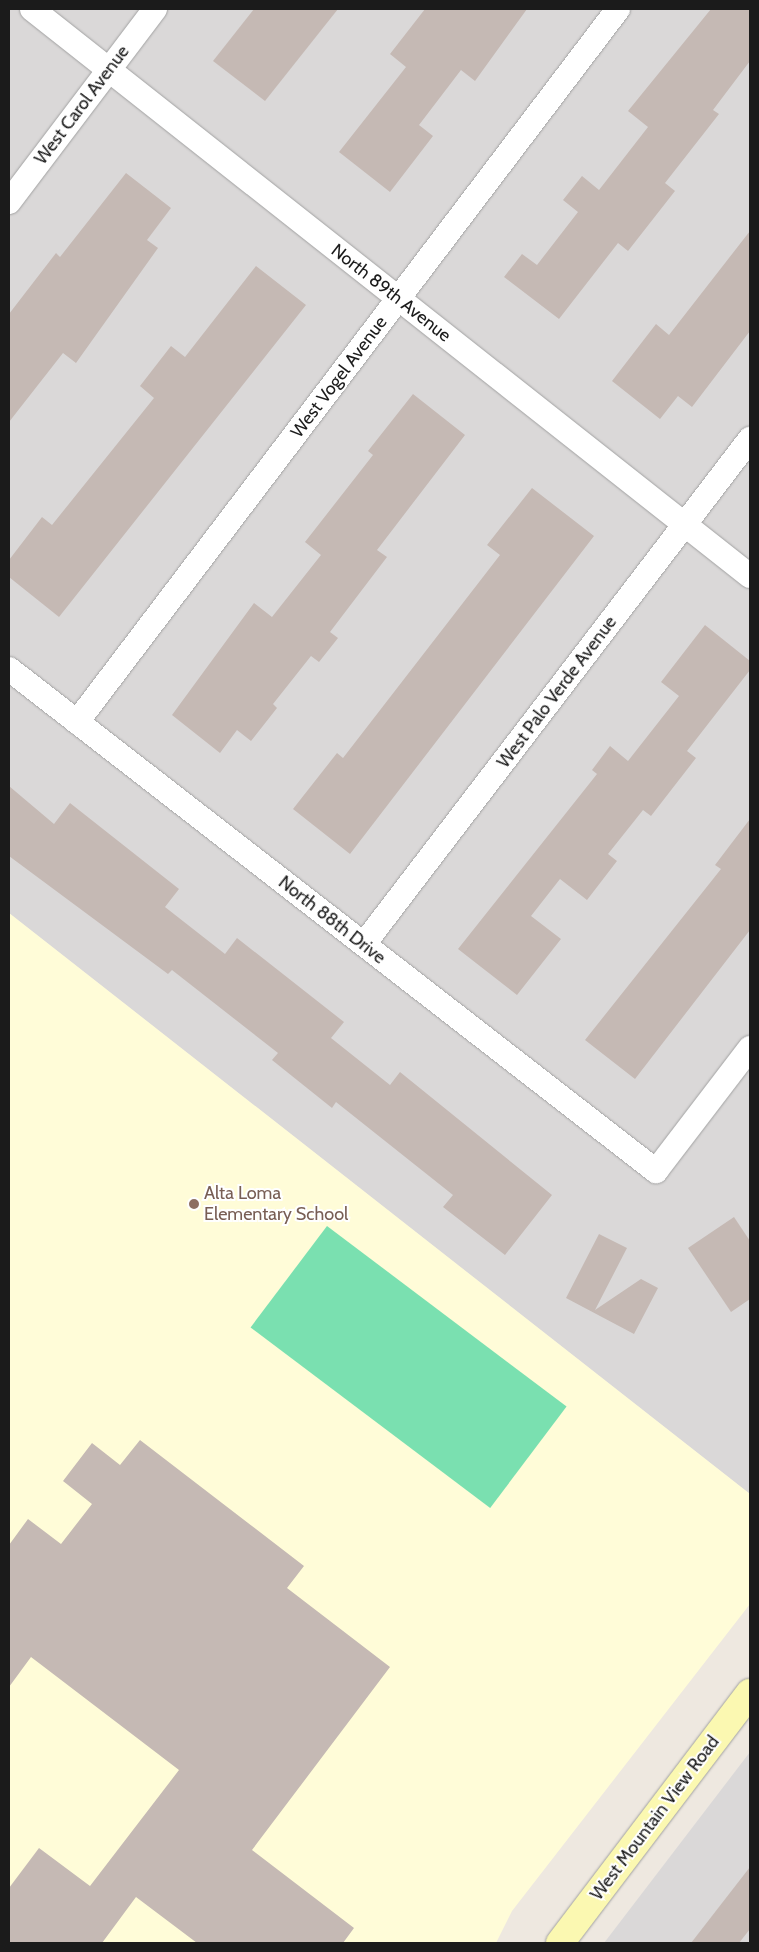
<!DOCTYPE html>
<html>
<head>
<meta charset="utf-8">
<style>
	body { margin:0 }
	#map { position:relative; width:759px; height:1952px; overflow:hidden; background:#eee8e0; font-family:Cabin,sans-serif }
	div>[style] { position:absolute }
	.residential>* { inset:0; background:#dad8d8 }
	.education>* { inset:0; background:#fffcd8 }
	.pitch>* { inset:0; background:#7ae0b0; transform-origin:0 0 }
	.building>* { inset:0; background:#c5b9b4 }
	.roads { filter:drop-shadow(0 0 1px #a2a2a2) drop-shadow(0 0 1px #a2a2a2) }
	.street>* { height:24px; margin:-12px; padding:0 12px; transform-origin:12px; border-radius:12px; background:#fff }
	.secondary>* { height:28px; margin:-14px; padding:0 14px; transform-origin:14px; border-radius:14px; background:#fbf8b1 }
	.dots>* { width:14px; height:14px; translate:-50% -50%; box-sizing:border-box; border:2px solid #fff; border-radius:50% }
	span { translate:-50% -50%; white-space:nowrap; text-align:center; line-height:1.15; -webkit-text-stroke:4px #fff; paint-order:stroke }
	.street-label { font-size:18px; color:#1b1b1b }
	.education-label { font-size:18px; color:#785e54 }
	.left { translate:0 -50%; text-align:left }
	.frame { position:absolute; inset:0; border:10px solid #1b1b1b; pointer-events:none }
</style>
</head>
<body>
<div id="map">
	<div class="residential">
		<i style="clip-path:polygon(9px 9px,750px 9px,750px 1494px,9px 913px)"></i>
		<i style="clip-path:polygon(750px 1752px,750px 1943px,604px 1943px)"></i>
	</div>
	<div class="education">
		<i style="clip-path:polygon(9px 913px,750px 1494px,750px 1604px,512px 1911px,496px 1943px,9px 1943px)"></i>
	</div>
	<div class="pitch">
		<i style="left:327px;top:1226px;width:300px;height:127px;rotate:37deg"></i>
	</div>
	<div class="building">
		<i style="clip-path:polygon(254px 9px,338px 9px,265px 101px,213px 61px)"></i>
		<i style="clip-path:polygon(425px 9px,527px 9px,475px 81px,461px 70px,419px 125px,433px 136px,390px 192px,339px 152px,406px 67px,390px 54px)"></i>
		<i style="clip-path:polygon(711px 9px,750px 9px,750px 61px,713px 110px,719px 114px,665px 183px,675px 191px,628px 251px,618px 243px,559px 319px,504px 277px,522px 254px,537px 265px,578px 212px,563px 200px,582px 176px,599px 190px,648px 127px,628px 111px)"></i>
		<i style="clip-path:polygon(126px 173px,171px 208px,147px 240px,158px 248px,76px 363px,63px 353px,9px 422px,9px 314px,56px 253px,60px 257px)"></i>
		<i style="clip-path:polygon(750px 231px,750px 331px,692px 407px,678px 396px,660px 419px,612px 381px,656px 324px,669px 335px)"></i>
		<i style="clip-path:polygon(256px 266px,306px 305px,59px 617px,9px 577px,9px 560px,42px 517px,52px 525px,154px 398px,140px 386px,171px 346px,185px 357px)"></i>
		<i style="clip-path:polygon(413px 394px,465px 435px,377px 550px,387px 557px,330px 632px,338px 638px,319px 662px,311px 656px,273px 704px,277px 708px,251px 741px,237px 730px,220px 753px,172px 715px,254px 603px,272px 617px,321px 555px,305px 542px,373px 455px,368px 451px)"></i>
		<i style="clip-path:polygon(532px 488px,594px 536px,350px 854px,293px 809px,337px 753px,343px 758px,500px 555px,487px 545px)"></i>
		<i style="clip-path:polygon(705px 625px,750px 661px,750px 670px,687px 751px,696px 758px,651px 816px,643px 810px,608px 854px,617px 861px,587px 900px,560px 879px,531px 916px,561px 939px,517px 995px,458px 949px,597px 774px,592px 770px,610px 746px,628px 761px,679px 696px,661px 682px)"></i>
		<i style="clip-path:polygon(9px 786px,54px 824px,70px 803px,179px 889px,165px 907px,225px 954px,237px 938px,344px 1022px,331px 1038px,390px 1085px,400px 1072px,552px 1195px,505px 1255px,443px 1207px,453px 1195px,336px 1102px,332px 1108px,272px 1060px,278px 1053px,172px 970px,168px 974px,9px 856px)"></i>
		<i style="clip-path:polygon(750px 819px,750px 930px,635px 1079px,585px 1040px,721px 869px,715px 865px)"></i>
		<i style="clip-path:polygon(734px 1217px,750px 1241px,750px 1299px,731px 1312px,688px 1248px)"></i>
		<i style="clip-path:polygon(599px 1234px,627px 1248px,595px 1310px,641px 1279px,658px 1288px,634px 1334px,566px 1298px)"></i>
		<i style="clip-path:polygon(140px 1440px,304px 1566px,287px 1588px,390px 1667px,252px 1850px,354px 1928px,343px 1943px,197px 1943px,136px 1897px,102px 1943px,9px 1943px,9px 1888px,39px 1848px,90px 1886px,179px 1770px,31px 1657px,9px 1687px,9px 1545px,28px 1519px,61px 1544px,92px 1504px,63px 1481px,92px 1443px,120px 1465px)"></i>
		<i style="clip-path:polygon(750px 1867px,750px 1929px,739px 1943px,691px 1943px)"></i>
	</div>
	<div class="roads">
		<div class="street">
			<i style="left:32px;top:9px;width:915px;rotate:38.3deg"></i>
			<i style="left:9px;top:202px;width:242px;rotate:-52.9deg"></i>
			<i style="left:9px;top:669px;width:819px;rotate:37.81deg"></i>
			<i style="left:656px;top:1171px;width:155px;rotate:-52.6deg"></i>
			<i style="left:77px;top:722px;width:895px;rotate:-52.81deg"></i>
			<i style="left:364px;top:944px;width:636px;rotate:-52.61deg"></i>
		</div>
		<div class="secondary">
			<i style="left:560px;top:1943px;width:314px;rotate:-52.8deg"></i>
		</div>
	</div>
	<div class="dots">
		<i style="left:194px;top:1204px;background:#8d6e63"></i>
	</div>
	<div class="street-label">
		<span style="left:82px;top:105px;rotate:-53deg">West Carol Avenue</span>
		<span style="left:391px;top:293px;rotate:38deg">North 89th Avenue</span>
		<span style="left:339px;top:377px;rotate:-53deg">West Vogel Avenue</span>
		<span style="left:557px;top:692px;rotate:-53deg">West Palo Verde Avenue</span>
		<span style="left:332px;top:920px;rotate:38deg">North 88th Drive</span>
		<span style="left:655px;top:1818px;rotate:-53deg">West Mountain View Road</span>
	</div>
	<div class="education-label">
		<span class="left" style="left:204px;top:1204px">Alta Loma<br>Elementary School</span>
	</div>
	<div class="frame"></div>
</div>
</body>
</html>
